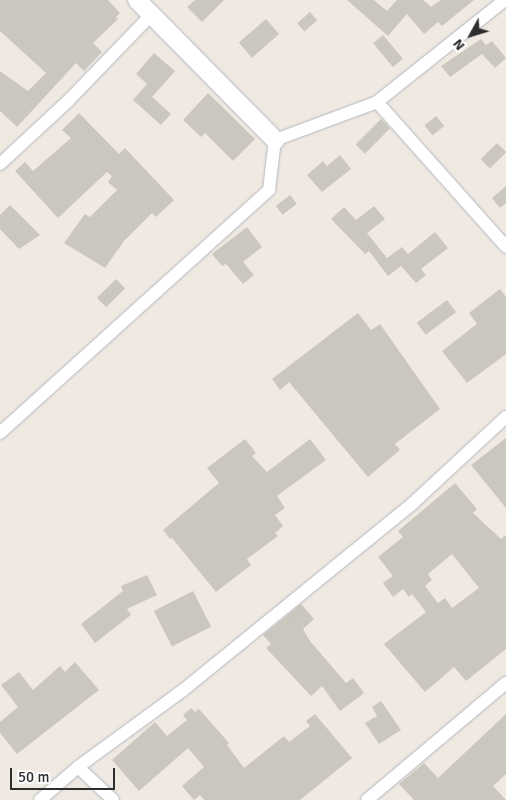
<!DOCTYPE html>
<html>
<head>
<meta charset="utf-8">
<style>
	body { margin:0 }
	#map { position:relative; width:506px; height:800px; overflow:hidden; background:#efe9e1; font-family:Signika,sans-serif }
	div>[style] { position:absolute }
	.building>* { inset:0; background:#cbc7bf; transform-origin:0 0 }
	.roads { filter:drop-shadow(0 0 1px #b4b7c1) drop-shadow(0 0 1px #b4b7c1) }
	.street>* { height:12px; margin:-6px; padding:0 6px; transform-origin:6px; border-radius:6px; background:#fff }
	.secondary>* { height:18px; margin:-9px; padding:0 9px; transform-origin:9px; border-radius:9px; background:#fff }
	span { translate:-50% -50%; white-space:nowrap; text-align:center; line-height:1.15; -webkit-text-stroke:5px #fff; paint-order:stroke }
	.north { position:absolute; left:446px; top:10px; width:50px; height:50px; -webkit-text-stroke:4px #fff; paint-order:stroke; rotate:231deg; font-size:14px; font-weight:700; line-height:20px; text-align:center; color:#2e2e2e }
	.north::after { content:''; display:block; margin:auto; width:18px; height:22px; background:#2e2e2e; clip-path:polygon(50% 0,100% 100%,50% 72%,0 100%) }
	.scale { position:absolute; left:10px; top:768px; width:105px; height:22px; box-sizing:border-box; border:2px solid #2e2e2e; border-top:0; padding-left:6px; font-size:15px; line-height:18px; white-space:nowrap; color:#2e2e2e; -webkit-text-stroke:4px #fff; paint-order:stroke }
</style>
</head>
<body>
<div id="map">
	<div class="building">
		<i style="clip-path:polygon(0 0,108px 0,120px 13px,116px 17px,118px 19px,93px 43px,102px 52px,84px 71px,76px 63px,17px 127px,0 111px,0 71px,28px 91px,46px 73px,0 31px)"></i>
		<i style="clip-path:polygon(195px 0,224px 0,202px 22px,187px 7px)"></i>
		<i style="clip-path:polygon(347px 0,374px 0,387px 11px,397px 0,423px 0,431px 7px,441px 0,474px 0,442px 26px,438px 22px,424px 34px,407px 14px,388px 36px)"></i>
		<i style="left:310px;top:12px;width:11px;height:17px;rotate:49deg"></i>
		<i style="left:266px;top:19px;width:20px;height:36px;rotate:49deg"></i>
		<i style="left:383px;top:35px;width:31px;height:13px;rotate:50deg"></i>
		<i style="clip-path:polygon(481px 39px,486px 45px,492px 41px,506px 58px,495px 68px,482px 54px,450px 77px,441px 66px)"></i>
		<i style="clip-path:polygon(154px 53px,175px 71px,152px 97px,171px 114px,161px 125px,133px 100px,147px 84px,136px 74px)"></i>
		<i style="clip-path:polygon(208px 93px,255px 139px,233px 161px,205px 133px,201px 137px,183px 120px)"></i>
		<i style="clip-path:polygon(79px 113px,119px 154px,125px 148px,174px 200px,156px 217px,152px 213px,124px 241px,105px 268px,64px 243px,85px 214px,90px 217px,117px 190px,108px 182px,112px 176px,107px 172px,58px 218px,15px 171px,25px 162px,33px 171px,71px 138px,62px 130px)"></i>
		<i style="left:436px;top:116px;width:13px;height:15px;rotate:51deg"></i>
		<i style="left:381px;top:119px;width:13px;height:36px;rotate:45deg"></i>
		<i style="left:497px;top:143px;width:13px;height:23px;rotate:45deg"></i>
		<i style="clip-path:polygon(340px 155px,351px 169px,322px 192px,307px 175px,323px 161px,327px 166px)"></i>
		<i style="clip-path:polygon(506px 186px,506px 203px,500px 208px,492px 198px)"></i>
		<i style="left:290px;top:195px;width:11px;height:18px;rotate:52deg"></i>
		<i style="clip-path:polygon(10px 205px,40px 235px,19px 249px,0 229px,0 215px)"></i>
		<i style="clip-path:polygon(374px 206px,385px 219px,367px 233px,387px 258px,402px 247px,408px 254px,435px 232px,448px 248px,421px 269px,426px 275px,416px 283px,401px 266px,388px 276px,369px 251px,365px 254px,331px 219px,344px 207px,356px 220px)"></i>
		<i style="clip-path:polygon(247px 227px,262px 247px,243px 262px,254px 275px,243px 284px,226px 264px,222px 266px,212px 254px)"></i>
		<i style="left:116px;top:279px;width:13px;height:27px;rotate:45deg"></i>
		<i style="clip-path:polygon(500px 289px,506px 297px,506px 354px,467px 383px,442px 351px,477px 324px,469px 313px)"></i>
		<i style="left:447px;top:300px;width:15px;height:38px;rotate:53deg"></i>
		<i style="clip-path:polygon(358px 313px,371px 330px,380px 324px,440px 409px,395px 444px,400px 450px,368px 477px,289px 382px,280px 390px,272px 379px)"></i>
		<i style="clip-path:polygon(506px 438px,506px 508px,471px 465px)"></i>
		<i style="clip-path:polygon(245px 439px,256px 453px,252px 456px,267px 472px,310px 439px,326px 460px,277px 496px,285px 508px,275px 515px,283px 526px,275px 533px,278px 536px,247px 559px,251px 565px,216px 592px,172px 538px,170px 539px,163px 530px,219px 483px,207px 468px)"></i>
		<i style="clip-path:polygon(evenodd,455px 483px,477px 509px,473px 513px,501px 539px,506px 535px,506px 649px,466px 681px,454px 667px,425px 692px,384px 644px,426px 612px,412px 594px,409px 597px,403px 589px,393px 597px,383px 583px,393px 576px,378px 557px,403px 537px,398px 531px,455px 483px,452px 554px,479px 588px,452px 608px,445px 598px,438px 603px,425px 586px,432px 580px,428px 574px,452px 554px)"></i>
		<i style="clip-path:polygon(147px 575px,157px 595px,127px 609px,131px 615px,95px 643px,81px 624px,123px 591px,121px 586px)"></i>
		<i style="left:193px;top:591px;width:40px;height:44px;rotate:63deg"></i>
		<i style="clip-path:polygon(301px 604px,314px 619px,303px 629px,310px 641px,346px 683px,353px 678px,364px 693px,340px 711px,322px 686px,311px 696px,266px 648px,271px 644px,263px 635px)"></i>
		<i style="clip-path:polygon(75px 662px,99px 690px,17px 754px,0 733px,0 722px,18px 707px,1px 685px,19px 672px,33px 690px,60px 666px,65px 672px)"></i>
		<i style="clip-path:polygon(381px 701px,401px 730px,379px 744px,365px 723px,377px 716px,372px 707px)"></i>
		<i style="clip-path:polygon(191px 708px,195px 712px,199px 709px,229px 743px,227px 745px,244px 768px,284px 736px,289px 742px,310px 726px,306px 721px,315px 714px,352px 758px,300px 800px,204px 800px,200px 795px,194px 800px,182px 786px,204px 767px,188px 748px,139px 791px,112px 760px,155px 722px,167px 736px,187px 720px,183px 715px)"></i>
		<i style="clip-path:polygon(506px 714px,506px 774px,493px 786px,506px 800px,414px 800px,399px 784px,424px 763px,438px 778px)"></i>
	</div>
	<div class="roads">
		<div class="street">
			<i style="left:377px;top:102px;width:194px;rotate:48.3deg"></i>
			<i style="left:0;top:164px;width:93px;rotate:-42.8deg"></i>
			<i style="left:68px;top:101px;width:120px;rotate:-46deg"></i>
			<i style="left:0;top:433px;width:363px;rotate:-42.1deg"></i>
			<i style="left:269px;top:190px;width:50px;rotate:-83.2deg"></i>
			<i style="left:275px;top:140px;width:109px;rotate:-20.4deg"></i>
			<i style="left:377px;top:102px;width:164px;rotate:-38.6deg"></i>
			<i style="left:78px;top:767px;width:48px;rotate:43.3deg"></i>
			<i style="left:40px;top:800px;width:50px;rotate:-41deg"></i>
			<i style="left:78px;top:767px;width:129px;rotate:-36.2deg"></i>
			<i style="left:182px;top:691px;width:298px;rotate:-39.1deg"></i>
			<i style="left:413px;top:503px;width:127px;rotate:-42.8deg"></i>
			<i style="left:367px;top:800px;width:182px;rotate:-40.1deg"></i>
		</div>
		<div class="secondary">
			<i style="left:137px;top:0;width:197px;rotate:45.4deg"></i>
		</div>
	</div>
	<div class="north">N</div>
	<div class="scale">50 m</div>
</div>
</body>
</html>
